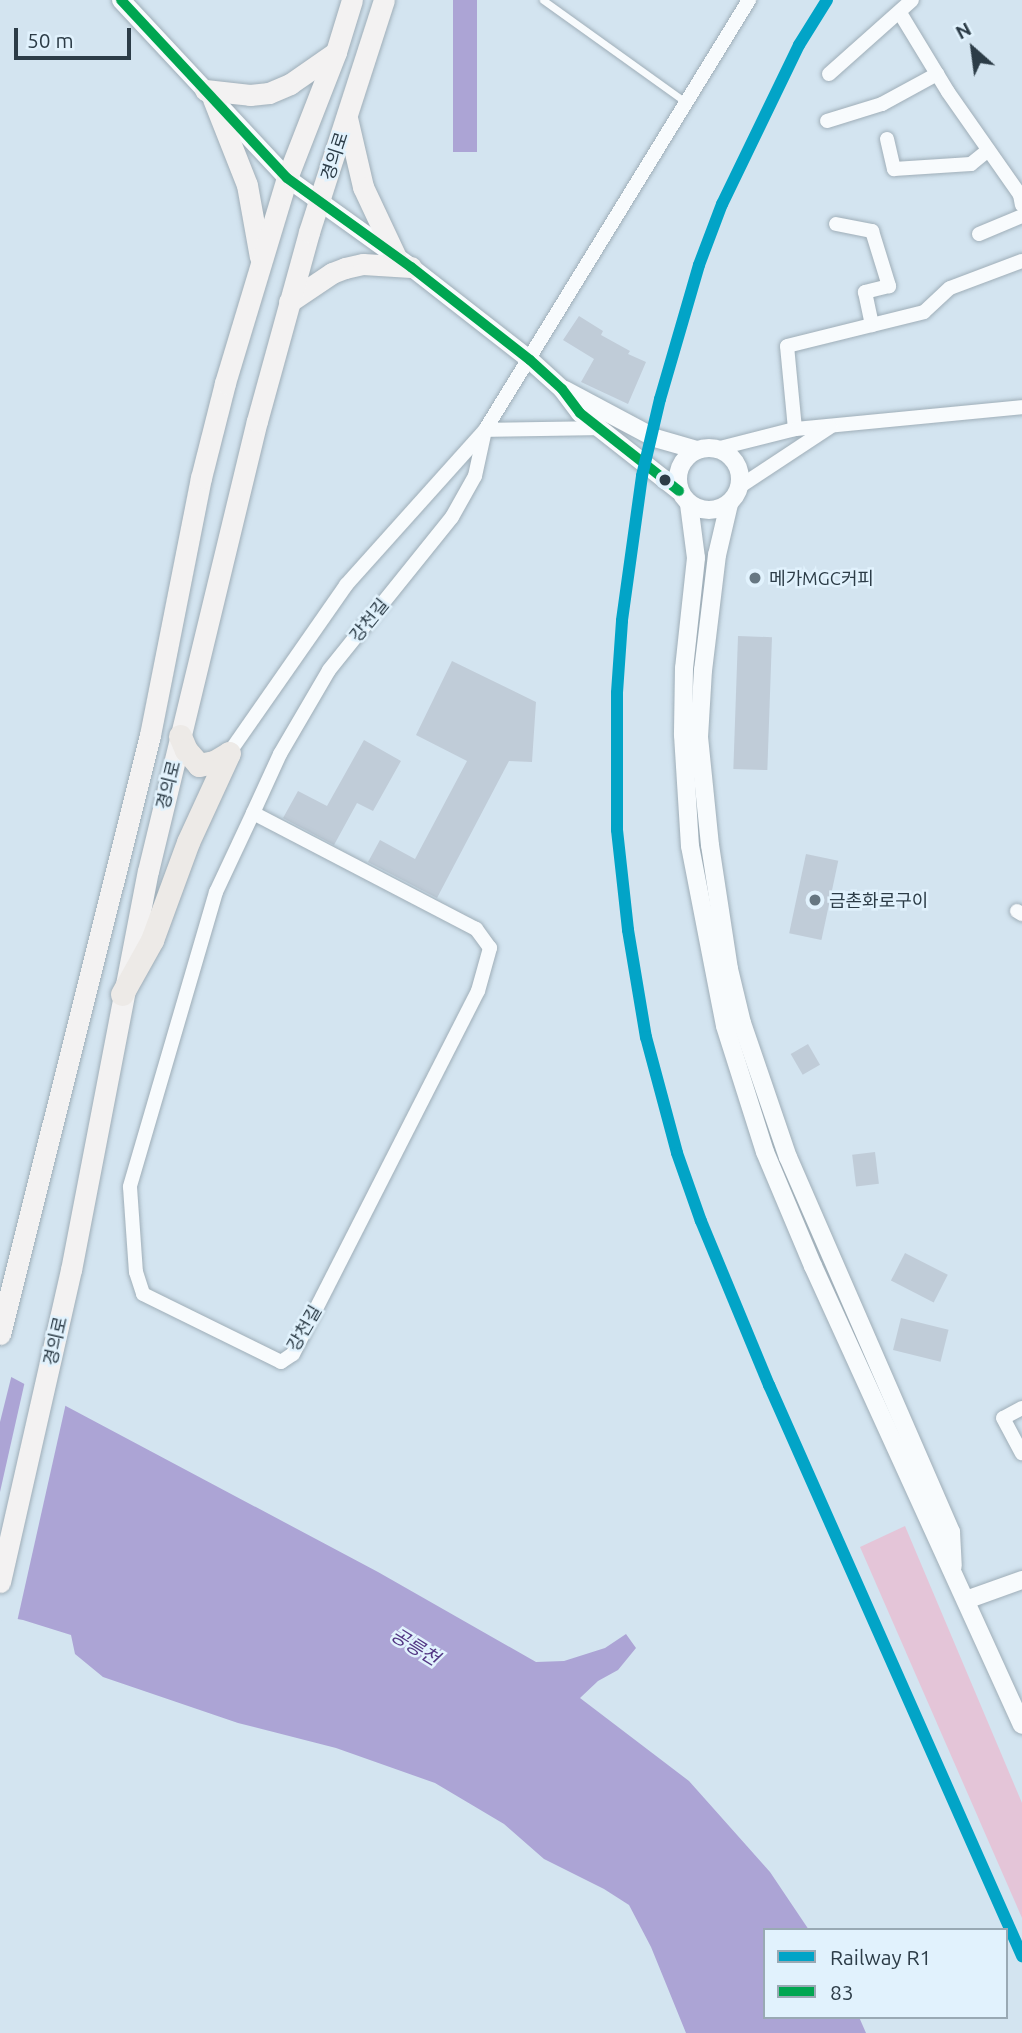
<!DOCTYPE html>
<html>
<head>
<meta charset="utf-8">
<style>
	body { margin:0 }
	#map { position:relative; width:1022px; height:2033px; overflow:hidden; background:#d3e4f0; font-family:Ubuntu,"Noto Sans KR",sans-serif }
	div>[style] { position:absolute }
	.green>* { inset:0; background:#e4c5d8 }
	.water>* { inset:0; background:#aca4d5; transform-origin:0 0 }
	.pier>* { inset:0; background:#d3e4f0 }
	.building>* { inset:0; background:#c0ccd8; transform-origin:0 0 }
	.roads { filter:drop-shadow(0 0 2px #9faeb8) drop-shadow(0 0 2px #9faeb8) }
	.service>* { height:7px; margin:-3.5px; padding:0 3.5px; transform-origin:3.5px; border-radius:3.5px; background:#f8fbfd }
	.minor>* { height:14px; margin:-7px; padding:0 7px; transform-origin:7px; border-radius:7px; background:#f8fbfd }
	.tertiary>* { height:18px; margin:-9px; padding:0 9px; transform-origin:9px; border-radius:9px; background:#f8fbfd }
	.tertiary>.ring { margin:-9px; padding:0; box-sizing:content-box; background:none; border:18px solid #f8fbfd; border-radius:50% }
	.secondary>* { height:21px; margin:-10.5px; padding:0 10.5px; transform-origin:10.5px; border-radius:10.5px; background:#f3f2f2 }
	.primary>* { height:23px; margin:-11.5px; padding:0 11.5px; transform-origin:11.5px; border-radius:11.5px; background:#edeae7 }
	.bus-1>* { height:10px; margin:-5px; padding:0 5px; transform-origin:5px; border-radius:5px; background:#00a651 }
	.rail-1>* { height:12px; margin:-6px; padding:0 6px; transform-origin:6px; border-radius:6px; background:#02a4c7 }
	.dots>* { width:19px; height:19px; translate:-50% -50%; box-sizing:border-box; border:4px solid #e1f2fd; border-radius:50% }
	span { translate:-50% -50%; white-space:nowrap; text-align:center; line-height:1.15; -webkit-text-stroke:5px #e1f2fd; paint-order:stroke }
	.street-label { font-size:18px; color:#2c3c47 }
	.poi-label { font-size:18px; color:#2c3c47 }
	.left { translate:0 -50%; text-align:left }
	.water-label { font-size:19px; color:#533784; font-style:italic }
	.legend { position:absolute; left:763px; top:1928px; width:245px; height:91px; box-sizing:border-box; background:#e1f2fd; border:2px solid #99a9b4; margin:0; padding:9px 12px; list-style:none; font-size:21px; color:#2c3c47 }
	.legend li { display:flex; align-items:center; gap:14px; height:35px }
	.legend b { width:35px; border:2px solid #99a9b4 }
	.north { position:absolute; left:938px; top:14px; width:70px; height:70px; -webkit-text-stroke:5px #e1f2fd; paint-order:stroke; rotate:332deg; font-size:19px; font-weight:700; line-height:28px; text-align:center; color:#2c3c47 }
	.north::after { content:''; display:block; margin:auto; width:24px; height:32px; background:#2c3c47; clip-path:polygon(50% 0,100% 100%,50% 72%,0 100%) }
	.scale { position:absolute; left:14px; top:28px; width:117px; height:32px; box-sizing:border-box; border:4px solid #2c3c47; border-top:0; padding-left:9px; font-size:21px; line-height:24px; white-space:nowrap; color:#2c3c47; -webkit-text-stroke:5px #e1f2fd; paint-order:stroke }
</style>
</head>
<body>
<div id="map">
	<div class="green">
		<i style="clip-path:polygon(905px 1526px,1022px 1803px,1022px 1918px,860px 1547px)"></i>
	</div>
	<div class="water">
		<i style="left:453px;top:0;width:24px;height:152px"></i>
		<i style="clip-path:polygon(0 1371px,378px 1572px,536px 1662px,564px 1661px,605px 1648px,626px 1634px,636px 1648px,618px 1670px,598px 1681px,580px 1698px,689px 1781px,770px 1872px,809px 1930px,765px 1930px,765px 2017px,859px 2017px,866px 2033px,686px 2033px,651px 1947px,629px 1905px,604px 1889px,544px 1859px,504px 1824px,435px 1783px,336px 1748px,238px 1723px,103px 1677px,75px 1654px,71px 1635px,23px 1620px,0 1616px)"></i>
	</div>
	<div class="pier">
		<i style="clip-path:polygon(0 1367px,12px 1374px,0 1422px)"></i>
		<i style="clip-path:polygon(25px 1381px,66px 1403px,17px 1622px,0 1620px,0 1492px)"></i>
	</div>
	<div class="building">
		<i style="clip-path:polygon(579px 316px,603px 331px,601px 335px,630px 351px,628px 354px,646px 362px,628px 404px,581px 382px,594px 359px,563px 340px)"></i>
		<i style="left:738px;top:636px;width:34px;height:133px;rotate:2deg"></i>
		<i style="clip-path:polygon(452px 661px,536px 702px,532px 762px,509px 761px,437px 898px,368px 862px,380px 840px,415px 859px,467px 761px,416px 735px)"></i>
		<i style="clip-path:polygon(364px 740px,401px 761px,373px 811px,357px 803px,334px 845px,283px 818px,298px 791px,327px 806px)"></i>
		<i style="left:806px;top:854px;width:33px;height:81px;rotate:12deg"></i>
		<i style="left:808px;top:1044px;width:24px;height:20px;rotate:60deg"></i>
		<i style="left:875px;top:1152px;width:32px;height:23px;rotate:83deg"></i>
		<i style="left:905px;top:1253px;width:48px;height:31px;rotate:27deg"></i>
		<i style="left:901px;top:1318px;width:49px;height:33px;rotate:14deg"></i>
	</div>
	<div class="roads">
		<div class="service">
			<i style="left:543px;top:0;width:173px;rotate:35.6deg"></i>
		</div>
		<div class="minor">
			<i style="left:900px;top:13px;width:92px;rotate:58.7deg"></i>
			<i style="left:948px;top:92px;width:126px;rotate:55deg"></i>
			<i style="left:1020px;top:195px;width:10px;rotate:79deg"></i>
			<i style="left:829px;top:74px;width:111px;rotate:-41.7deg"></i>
			<i style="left:827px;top:121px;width:58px;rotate:-17.2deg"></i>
			<i style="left:882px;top:104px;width:63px;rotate:-28.6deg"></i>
			<i style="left:887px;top:139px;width:31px;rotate:77deg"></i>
			<i style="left:894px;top:169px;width:77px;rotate:-3.7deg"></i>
			<i style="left:971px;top:164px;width:22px;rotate:-39deg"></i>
			<i style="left:836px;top:224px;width:37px;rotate:11deg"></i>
			<i style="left:872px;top:231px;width:58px;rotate:72.8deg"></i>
			<i style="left:889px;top:286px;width:25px;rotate:166deg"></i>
			<i style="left:865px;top:292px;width:34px;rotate:78deg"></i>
			<i style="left:979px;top:234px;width:47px;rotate:-22.7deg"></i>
			<i style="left:795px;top:429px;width:83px;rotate:-95.5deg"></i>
			<i style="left:787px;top:346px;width:141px;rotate:-13.9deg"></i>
			<i style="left:924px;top:312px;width:35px;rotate:-43deg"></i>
			<i style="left:950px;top:288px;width:77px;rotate:-20.6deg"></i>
			<i style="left:716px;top:449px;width:81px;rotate:-14.2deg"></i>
			<i style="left:795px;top:429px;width:228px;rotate:-5.5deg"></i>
			<i style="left:739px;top:487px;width:109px;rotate:-33.4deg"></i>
			<i style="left:229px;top:753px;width:205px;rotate:-55.1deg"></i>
			<i style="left:346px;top:585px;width:208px;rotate:-48.1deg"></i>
			<i style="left:485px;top:430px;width:505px;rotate:-58.45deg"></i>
			<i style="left:253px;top:813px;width:87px;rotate:115.1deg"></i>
			<i style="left:216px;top:892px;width:307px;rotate:106.3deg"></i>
			<i style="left:130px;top:1187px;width:85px;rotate:86deg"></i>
			<i style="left:136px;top:1272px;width:23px;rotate:72deg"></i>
			<i style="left:143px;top:1294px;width:154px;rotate:26.2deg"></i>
			<i style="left:281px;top:1362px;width:14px;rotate:-34deg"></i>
			<i style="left:293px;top:1354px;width:407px;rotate:-63deg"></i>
			<i style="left:478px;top:991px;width:45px;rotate:-74.4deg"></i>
			<i style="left:490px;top:948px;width:24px;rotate:-126deg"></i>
			<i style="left:476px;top:929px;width:251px;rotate:-152.5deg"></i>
			<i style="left:253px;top:813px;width:65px;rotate:-65.4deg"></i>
			<i style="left:280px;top:754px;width:97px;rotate:-59.7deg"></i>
			<i style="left:329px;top:670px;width:196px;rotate:-51.2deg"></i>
			<i style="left:452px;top:517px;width:47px;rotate:-60.7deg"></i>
			<i style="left:475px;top:476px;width:47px;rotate:-77.7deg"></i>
			<i style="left:485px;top:430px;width:113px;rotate:-1deg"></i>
			<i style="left:1017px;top:911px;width:6px;rotate:31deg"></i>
			<i style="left:1022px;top:1408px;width:21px;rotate:152deg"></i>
			<i style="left:1003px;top:1418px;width:40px;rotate:62deg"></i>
		</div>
		<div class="tertiary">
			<i style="left:121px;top:0;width:243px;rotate:47deg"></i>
			<i style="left:287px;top:178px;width:153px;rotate:35.7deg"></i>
			<i style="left:411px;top:267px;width:151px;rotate:38deg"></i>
			<i style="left:530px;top:360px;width:43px;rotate:42.2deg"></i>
			<i style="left:562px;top:389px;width:30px;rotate:53deg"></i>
			<i style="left:580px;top:413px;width:126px;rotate:38.2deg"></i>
			<i style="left:565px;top:390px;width:102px;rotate:28.1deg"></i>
			<i style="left:655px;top:438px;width:44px;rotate:15.9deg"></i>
			<i class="ring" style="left:678px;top:448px;width:44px;height:44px"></i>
			<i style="left:689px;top:504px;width:54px;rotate:82.6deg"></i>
			<i style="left:696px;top:558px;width:111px;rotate:96.2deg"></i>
			<i style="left:684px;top:668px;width:67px;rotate:90.9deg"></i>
			<i style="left:683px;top:735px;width:111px;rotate:86.4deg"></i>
			<i style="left:690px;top:846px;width:183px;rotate:79deg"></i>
			<i style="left:725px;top:1026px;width:132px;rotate:72.4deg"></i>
			<i style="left:765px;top:1152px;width:124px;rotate:67.2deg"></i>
			<i style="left:813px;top:1266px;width:504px;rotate:65.52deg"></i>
			<i style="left:729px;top:504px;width:52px;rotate:103.2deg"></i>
			<i style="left:717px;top:555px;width:116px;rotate:96.9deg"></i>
			<i style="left:703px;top:670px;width:67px;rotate:93.4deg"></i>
			<i style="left:699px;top:737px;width:109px;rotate:84.2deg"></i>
			<i style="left:710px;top:845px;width:125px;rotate:81.3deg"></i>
			<i style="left:729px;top:969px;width:56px;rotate:76.5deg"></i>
			<i style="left:742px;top:1023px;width:142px;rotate:71.1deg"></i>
			<i style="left:788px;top:1157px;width:409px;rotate:66.5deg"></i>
			<i style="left:951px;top:1532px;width:34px;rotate:87deg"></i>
			<i style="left:966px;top:1600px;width:59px;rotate:-19.7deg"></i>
		</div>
		<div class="secondary">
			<i style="left:205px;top:90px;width:45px;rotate:6.3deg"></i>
			<i style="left:250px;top:95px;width:19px;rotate:-6deg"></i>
			<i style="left:269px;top:93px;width:23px;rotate:-23deg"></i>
			<i style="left:290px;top:84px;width:56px;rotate:-34.8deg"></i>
			<i style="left:213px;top:99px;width:92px;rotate:68.4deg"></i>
			<i style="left:247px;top:185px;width:73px;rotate:79.8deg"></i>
			<i style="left:347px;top:118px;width:71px;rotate:76.9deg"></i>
			<i style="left:363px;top:187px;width:77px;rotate:64.8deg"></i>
			<i style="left:289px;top:302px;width:52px;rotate:-34deg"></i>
			<i style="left:332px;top:273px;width:14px;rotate:-21deg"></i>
			<i style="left:345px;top:268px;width:18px;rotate:-13deg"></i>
			<i style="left:363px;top:264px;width:48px;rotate:3.6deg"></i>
			<i style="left:0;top:1334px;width:617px;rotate:-75.94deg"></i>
			<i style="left:150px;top:735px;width:262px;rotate:-78.8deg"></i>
			<i style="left:201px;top:478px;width:98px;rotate:-75.8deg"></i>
			<i style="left:225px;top:383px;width:214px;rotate:-73.2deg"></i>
			<i style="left:287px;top:178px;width:135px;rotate:-68.7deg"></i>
			<i style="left:336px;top:52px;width:54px;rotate:-72.9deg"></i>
			<i style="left:0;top:1582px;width:320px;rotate:-77.2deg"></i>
			<i style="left:71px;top:1270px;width:406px;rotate:-79.1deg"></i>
			<i style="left:148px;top:871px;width:463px;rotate:-76.4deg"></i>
			<i style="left:257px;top:421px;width:196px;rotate:-74.6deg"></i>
			<i style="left:309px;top:232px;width:244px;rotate:-72.1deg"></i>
		</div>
		<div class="primary">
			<i style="left:180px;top:736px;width:15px;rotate:67deg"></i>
			<i style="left:186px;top:750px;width:20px;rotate:49deg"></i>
			<i style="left:199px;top:765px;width:15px;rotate:-11deg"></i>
			<i style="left:214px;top:762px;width:17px;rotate:-31deg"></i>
			<i style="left:122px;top:994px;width:62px;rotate:-60.9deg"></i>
			<i style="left:152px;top:940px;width:104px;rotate:-69.8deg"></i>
			<i style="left:188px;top:842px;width:98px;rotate:-65.3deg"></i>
		</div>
	</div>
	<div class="bus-1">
		<i style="left:121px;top:0;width:243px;rotate:47deg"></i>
		<i style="left:287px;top:178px;width:153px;rotate:35.7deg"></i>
		<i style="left:411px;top:267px;width:151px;rotate:38deg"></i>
		<i style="left:530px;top:360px;width:43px;rotate:42.2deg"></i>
		<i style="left:562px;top:389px;width:30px;rotate:53deg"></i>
		<i style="left:580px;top:413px;width:126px;rotate:38.2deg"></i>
	</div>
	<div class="rail-1">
		<i style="left:827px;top:0;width:53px;rotate:121.9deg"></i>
		<i style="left:799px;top:45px;width:177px;rotate:115.8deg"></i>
		<i style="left:722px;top:204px;width:65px;rotate:110.7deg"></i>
		<i style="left:699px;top:265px;width:140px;rotate:106.2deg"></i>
		<i style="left:660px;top:399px;width:79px;rotate:103.2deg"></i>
		<i style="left:642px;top:476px;width:146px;rotate:97.9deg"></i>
		<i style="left:622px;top:621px;width:72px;rotate:94deg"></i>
		<i style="left:617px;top:693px;width:137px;rotate:90deg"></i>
		<i style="left:617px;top:830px;width:101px;rotate:83.7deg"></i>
		<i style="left:628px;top:930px;width:109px;rotate:80.5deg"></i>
		<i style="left:646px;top:1037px;width:120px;rotate:75deg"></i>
		<i style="left:677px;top:1153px;width:72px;rotate:70.6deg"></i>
		<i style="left:701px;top:1221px;width:178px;rotate:67.5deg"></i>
		<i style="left:769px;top:1385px;width:625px;rotate:66.1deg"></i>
	</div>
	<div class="dots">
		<i style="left:665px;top:480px;background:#2c3c47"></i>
		<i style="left:755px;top:578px;background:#667782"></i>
		<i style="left:815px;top:900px;background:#667782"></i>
	</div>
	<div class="street-label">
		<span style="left:334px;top:156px;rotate:-72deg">경의로</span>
		<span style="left:369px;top:620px;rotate:-51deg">강천길</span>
		<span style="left:168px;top:785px;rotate:-76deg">경의로</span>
		<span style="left:304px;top:1328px;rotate:-60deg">강천길</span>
		<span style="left:55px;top:1341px;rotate:-77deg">경의로</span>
	</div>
	<div class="poi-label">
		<span class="left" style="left:769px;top:578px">메가MGC커피</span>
		<span class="left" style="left:829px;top:900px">금촌화로구이</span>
	</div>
	<div class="water-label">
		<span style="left:415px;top:1647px;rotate:32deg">공릉천</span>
	</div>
	<ul class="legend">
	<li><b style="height:9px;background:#02a4c7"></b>Railway R1</li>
	<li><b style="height:9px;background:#00a651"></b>83</li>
	</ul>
	<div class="north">N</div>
	<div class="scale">50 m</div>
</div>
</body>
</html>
